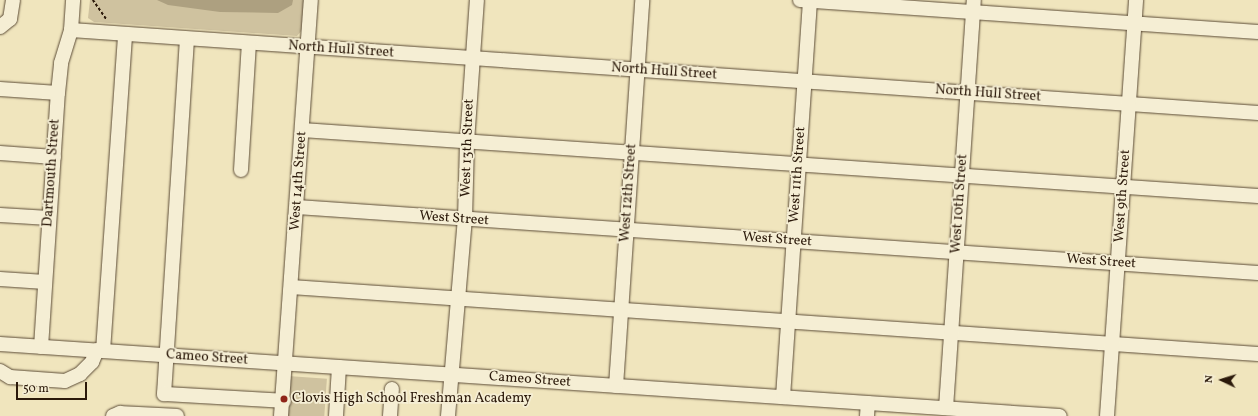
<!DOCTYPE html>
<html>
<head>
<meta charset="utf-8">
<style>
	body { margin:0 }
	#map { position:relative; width:1258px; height:416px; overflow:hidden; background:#f0e5bd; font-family:Vollkorn,serif }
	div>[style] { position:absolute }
	.green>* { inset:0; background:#cfc29f; transform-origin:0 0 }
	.water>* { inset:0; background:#ada080 }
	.path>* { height:1.5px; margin-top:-0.75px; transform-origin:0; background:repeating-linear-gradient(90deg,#2b190a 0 3px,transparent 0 5px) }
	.roads { filter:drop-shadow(0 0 1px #5c4c37) drop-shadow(0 0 1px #5c4c37) }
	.minor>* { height:14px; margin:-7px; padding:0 7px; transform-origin:7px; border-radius:7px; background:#f5eed4 }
	.dots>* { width:11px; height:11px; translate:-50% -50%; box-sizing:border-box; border:2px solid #f5eed4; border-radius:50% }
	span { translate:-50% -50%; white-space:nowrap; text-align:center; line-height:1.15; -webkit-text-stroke:3.5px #f5eed4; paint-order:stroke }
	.street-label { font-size:14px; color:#2b190a }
	.poi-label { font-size:14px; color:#2b190a }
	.left { translate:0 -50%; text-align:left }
	.north { position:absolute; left:1202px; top:360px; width:40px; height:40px; -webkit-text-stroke:3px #f5eed4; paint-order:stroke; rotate:274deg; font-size:11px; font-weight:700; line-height:16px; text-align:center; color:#2b190a }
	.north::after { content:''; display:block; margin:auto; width:14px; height:18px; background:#2b190a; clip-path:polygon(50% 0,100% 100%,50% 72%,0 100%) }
	.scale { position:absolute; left:16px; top:382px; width:71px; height:18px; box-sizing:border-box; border:2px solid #2b190a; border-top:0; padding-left:5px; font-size:12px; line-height:14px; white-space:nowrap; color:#2b190a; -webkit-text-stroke:3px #f5eed4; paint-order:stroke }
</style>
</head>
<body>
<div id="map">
	<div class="green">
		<i style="clip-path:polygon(90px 0,304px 0,302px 30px,297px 36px,94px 22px,88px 18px)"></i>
		<i style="left:288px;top:376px;width:39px;height:40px;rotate:4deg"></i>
	</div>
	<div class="water">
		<i style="clip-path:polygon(157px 0,293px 0,292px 5px,278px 13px,220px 12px,168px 5px)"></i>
	</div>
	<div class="path">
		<i style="left:93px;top:0;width:24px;rotate:55deg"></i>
	</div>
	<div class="roads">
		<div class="minor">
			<i style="left:800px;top:0;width:459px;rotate:4deg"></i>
			<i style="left:0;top:27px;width:13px;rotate:-39deg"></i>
			<i style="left:10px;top:19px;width:19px;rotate:-81deg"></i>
			<i style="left:71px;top:30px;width:1190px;rotate:4deg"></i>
			<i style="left:187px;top:39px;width:356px;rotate:93.7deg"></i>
			<i style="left:164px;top:394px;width:120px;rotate:3.3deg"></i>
			<i style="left:0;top:89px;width:58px;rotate:3.9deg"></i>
			<i style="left:302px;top:130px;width:958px;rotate:3.95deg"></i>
			<i style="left:0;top:153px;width:54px;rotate:4.2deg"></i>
			<i style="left:241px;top:170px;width:127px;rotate:-86.4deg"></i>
			<i style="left:297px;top:207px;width:963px;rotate:3.93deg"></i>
			<i style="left:0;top:215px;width:49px;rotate:3.5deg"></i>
			<i style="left:0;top:279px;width:45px;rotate:3.8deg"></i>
			<i style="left:291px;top:287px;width:969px;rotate:3.96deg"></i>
			<i style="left:0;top:344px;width:1062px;rotate:3.89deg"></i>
			<i style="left:41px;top:347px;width:255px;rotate:-86.2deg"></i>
			<i style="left:58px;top:93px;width:30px;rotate:-84deg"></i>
			<i style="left:61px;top:63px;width:34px;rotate:-73deg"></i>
			<i style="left:71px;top:30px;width:30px;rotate:-86deg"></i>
			<i style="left:103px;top:351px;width:317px;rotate:-86deg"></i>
			<i style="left:0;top:371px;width:12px;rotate:31deg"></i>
			<i style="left:10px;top:377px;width:55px;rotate:4.2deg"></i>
			<i style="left:65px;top:381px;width:17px;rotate:-25deg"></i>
			<i style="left:80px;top:374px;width:17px;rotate:-45deg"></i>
			<i style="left:92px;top:362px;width:13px;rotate:-67deg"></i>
			<i style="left:616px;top:386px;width:387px;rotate:-86.1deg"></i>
			<i style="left:783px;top:397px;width:398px;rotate:-86.1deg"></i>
			<i style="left:946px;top:408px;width:409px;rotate:-86.1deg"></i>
			<i style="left:113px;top:416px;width:8px;rotate:-23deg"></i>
			<i style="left:120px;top:413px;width:57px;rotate:3deg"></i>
			<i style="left:281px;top:416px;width:417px;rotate:-85.9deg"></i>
			<i style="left:336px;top:416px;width:49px;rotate:-86.5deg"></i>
			<i style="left:390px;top:416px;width:27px;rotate:-86deg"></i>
			<i style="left:448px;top:416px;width:198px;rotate:-85.1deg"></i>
			<i style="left:465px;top:219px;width:77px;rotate:-88.5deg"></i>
			<i style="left:467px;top:142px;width:142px;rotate:-86deg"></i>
			<i style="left:867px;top:416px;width:13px;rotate:-86deg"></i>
			<i style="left:1107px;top:416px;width:417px;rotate:-86deg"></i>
		</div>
	</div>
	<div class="dots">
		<i style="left:284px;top:399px;background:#8f2418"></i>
	</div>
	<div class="street-label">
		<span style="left:341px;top:50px;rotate:4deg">North Hull Street</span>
		<span style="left:664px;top:72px;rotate:4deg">North Hull Street</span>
		<span style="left:988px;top:94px;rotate:4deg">North Hull Street</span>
		<span style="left:468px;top:148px;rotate:-88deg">West 13th Street</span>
		<span style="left:52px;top:173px;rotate:-86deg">Dartmouth Street</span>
		<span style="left:798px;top:175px;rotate:-86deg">West 11th Street</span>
		<span style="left:299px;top:181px;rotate:-86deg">West 14th Street</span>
		<span style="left:629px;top:193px;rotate:-86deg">West 12th Street</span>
		<span style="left:1123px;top:196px;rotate:-86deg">West 9th Street</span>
		<span style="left:960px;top:204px;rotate:-86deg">West 10th Street</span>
		<span style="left:454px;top:219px;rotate:4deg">West Street</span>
		<span style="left:777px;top:240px;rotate:4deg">West Street</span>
		<span style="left:1101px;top:262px;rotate:4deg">West Street</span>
		<span style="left:207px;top:358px;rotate:4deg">Cameo Street</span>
		<span style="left:530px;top:380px;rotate:4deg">Cameo Street</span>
	</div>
	<div class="poi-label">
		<span class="left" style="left:292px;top:399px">Clovis High School Freshman Academy</span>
	</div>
	<div class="north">N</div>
	<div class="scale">50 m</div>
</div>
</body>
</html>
